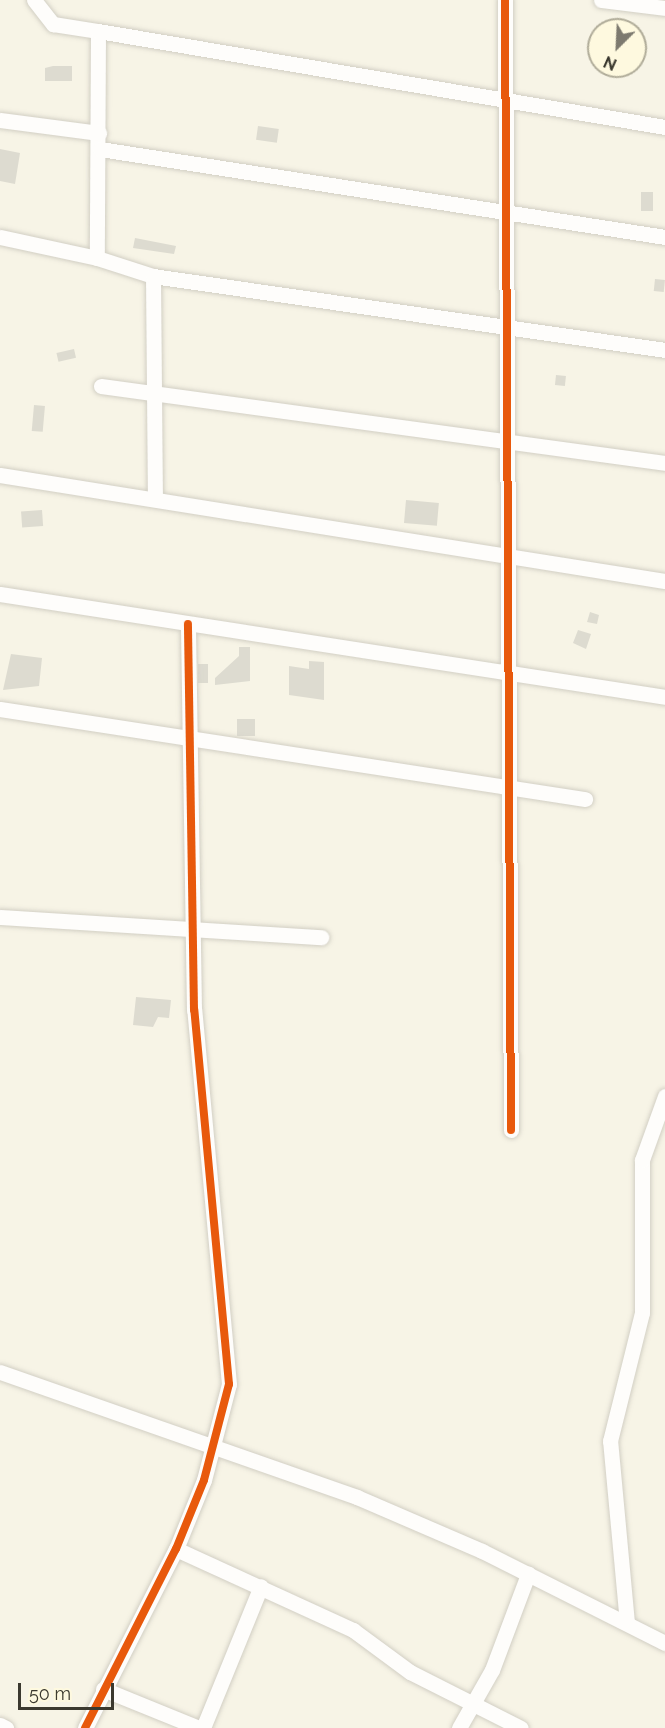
<!DOCTYPE html>
<html>
<head>
<meta charset="utf-8">
<style>
	body { margin:0 }
	#map { position:relative; width:665px; height:1728px; overflow:hidden; background:#f7f4e6; font-family:Raleway,sans-serif }
	div>[style] { position:absolute }
	.building>* { inset:0; background:#dddbd0; transform-origin:0 0 }
	.roads { filter:drop-shadow(0 0 2px #d2cfc4) drop-shadow(0 0 2px #d2cfc4) }
	.minor>* { height:15px; margin:-7.5px; padding:0 7.5px; transform-origin:7.5px; border-radius:7.5px; background:#fefdfb }
	.cycleway>* { height:8px; margin:-4px; padding:0 4px; transform-origin:4px; border-radius:4px; background:#e8590c }
	span { translate:-50% -50%; white-space:nowrap; text-align:center; line-height:1.15; -webkit-text-stroke:5px #fef9df; paint-order:stroke }
	.north { position:absolute; left:587px; top:18px; width:60px; height:60px; box-sizing:border-box; background:#fef9df; border:2px solid #b0ac99; border-radius:50%; rotate:204deg; font-size:16px; font-weight:700; line-height:24px; text-align:center; color:#3b392f }
	.north::after { content:''; display:block; margin:auto; width:21px; height:27px; background:#7d7a6f; clip-path:polygon(50% 0,100% 100%,50% 72%,0 100%) }
	.scale { position:absolute; left:18px; top:1683px; width:96px; height:27px; box-sizing:border-box; border:3px solid #3b392f; border-top:0; padding-left:8px; font-size:18px; line-height:21px; white-space:nowrap; color:#3b392f; -webkit-text-stroke:4px #fef9df; paint-order:stroke }
</style>
</head>
<body>
<div id="map">
	<div class="building">
		<i style="clip-path:polygon(53px 66px,72px 66px,72px 81px,45px 81px,45px 68px)"></i>
		<i style="left:258px;top:126px;width:21px;height:14px;rotate:8deg"></i>
		<i style="clip-path:polygon(0 149px,20px 153px,15px 184px,0 181px)"></i>
		<i style="left:641px;top:192px;width:12px;height:19px"></i>
		<i style="clip-path:polygon(135px 238px,176px 246px,174px 254px,133px 248px)"></i>
		<i style="left:655px;top:279px;width:10px;height:12px;rotate:6deg"></i>
		<i style="left:74px;top:349px;width:9px;height:18px;rotate:77deg"></i>
		<i style="left:556px;top:375px;width:10px;height:10px;rotate:6deg"></i>
		<i style="left:34px;top:405px;width:11px;height:26px;rotate:5deg"></i>
		<i style="left:406px;top:500px;width:33px;height:23px;rotate:5deg"></i>
		<i style="left:42px;top:510px;width:16px;height:21px;rotate:86deg"></i>
		<i style="clip-path:polygon(590px 612px,599px 615px,597px 624px,587px 622px)"></i>
		<i style="clip-path:polygon(578px 630px,591px 634px,586px 649px,573px 643px)"></i>
		<i style="clip-path:polygon(239px 647px,250px 647px,250px 681px,215px 685px,215px 678px,239px 656px)"></i>
		<i style="clip-path:polygon(11px 654px,42px 658px,39px 686px,3px 690px)"></i>
		<i style="clip-path:polygon(309px 661px,324px 662px,324px 700px,289px 695px,289px 666px,309px 669px)"></i>
		<i style="left:198px;top:664px;width:10px;height:19px"></i>
		<i style="left:237px;top:719px;width:18px;height:17px"></i>
		<i style="clip-path:polygon(136px 997px,171px 1000px,169px 1018px,158px 1017px,153px 1027px,133px 1025px)"></i>
	</div>
	<div class="roads">
		<div class="minor">
			<i style="left:34px;top:0;width:31px;rotate:52deg"></i>
			<i style="left:53px;top:24px;width:46px;rotate:8.8deg"></i>
			<i style="left:98px;top:31px;width:227px;rotate:90.3deg"></i>
			<i style="left:97px;top:258px;width:59px;rotate:17.8deg"></i>
			<i style="left:153px;top:276px;width:220px;rotate:89.5deg"></i>
			<i style="left:505px;top:0;width:1130px;rotate:89.7deg"></i>
			<i style="left:601px;top:0;width:64px;rotate:7.1deg"></i>
			<i style="left:98px;top:31px;width:575px;rotate:9.61deg"></i>
			<i style="left:0;top:120px;width:100px;rotate:7.5deg"></i>
			<i style="left:100px;top:149px;width:572px;rotate:8.85deg"></i>
			<i style="left:0;top:237px;width:99px;rotate:12.2deg"></i>
			<i style="left:153px;top:276px;width:517px;rotate:8.22deg"></i>
			<i style="left:101px;top:386px;width:569px;rotate:7.77deg"></i>
			<i style="left:0;top:475px;width:673px;rotate:9.06deg"></i>
			<i style="left:0;top:594px;width:673px;rotate:8.8deg"></i>
			<i style="left:0;top:709px;width:592px;rotate:8.75deg"></i>
			<i style="left:0;top:917px;width:322px;rotate:3.6deg"></i>
			<i style="left:0;top:1372px;width:378px;rotate:19.3deg"></i>
			<i style="left:357px;top:1497px;width:136px;rotate:23.4deg"></i>
			<i style="left:482px;top:1551px;width:205px;rotate:26.7deg"></i>
			<i style="left:176px;top:1549px;width:195px;rotate:24.6deg"></i>
			<i style="left:353px;top:1630px;width:71px;rotate:36.4deg"></i>
			<i style="left:410px;top:1672px;width:124px;rotate:26.8deg"></i>
			<i style="left:627px;top:1623px;width:183px;rotate:-95.3deg"></i>
			<i style="left:610px;top:1441px;width:132px;rotate:-76deg"></i>
			<i style="left:642px;top:1313px;width:153px;rotate:-90deg"></i>
			<i style="left:642px;top:1160px;width:68px;rotate:-70.2deg"></i>
			<i style="left:103px;top:1689px;width:104px;rotate:22.1deg"></i>
			<i style="left:0;top:1725px;width:7px;rotate:27deg"></i>
			<i style="left:85px;top:1728px;width:201px;rotate:-63.1deg"></i>
			<i style="left:176px;top:1549px;width:74px;rotate:-67.9deg"></i>
			<i style="left:204px;top:1480px;width:99px;rotate:-75.4deg"></i>
			<i style="left:229px;top:1384px;width:376px;rotate:-95.3deg"></i>
			<i style="left:194px;top:1010px;width:386px;rotate:-90.9deg"></i>
			<i style="left:203px;top:1728px;width:153px;rotate:-67.8deg"></i>
			<i style="left:459px;top:1728px;width:67px;rotate:-60.4deg"></i>
			<i style="left:492px;top:1670px;width:103px;rotate:-69.4deg"></i>
		</div>
	</div>
	<div class="cycleway">
		<i style="left:505px;top:0;width:1130px;rotate:89.7deg"></i>
		<i style="left:85px;top:1728px;width:201px;rotate:-63.1deg"></i>
		<i style="left:176px;top:1549px;width:74px;rotate:-67.9deg"></i>
		<i style="left:204px;top:1480px;width:99px;rotate:-75.4deg"></i>
		<i style="left:229px;top:1384px;width:376px;rotate:-95.3deg"></i>
		<i style="left:194px;top:1010px;width:386px;rotate:-90.9deg"></i>
	</div>
	<div class="north">N</div>
	<div class="scale">50 m</div>
</div>
</body>
</html>
